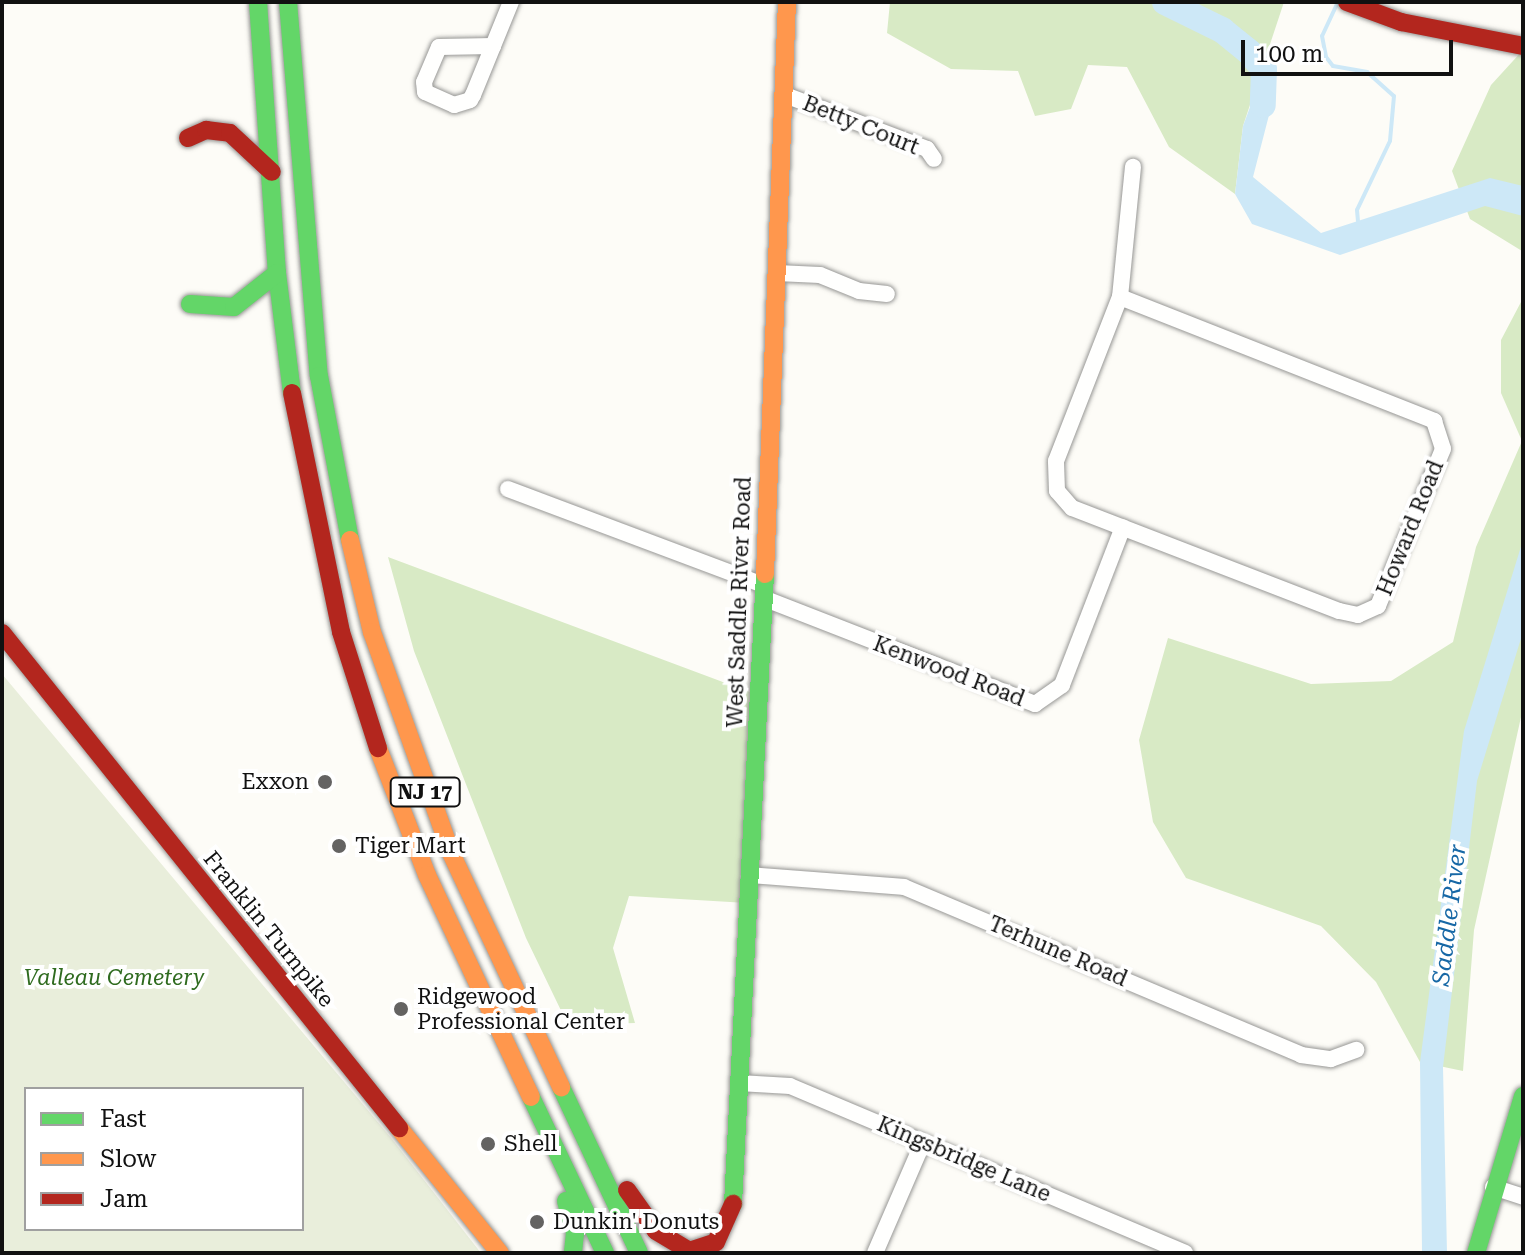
<!DOCTYPE html>
<html>
<head>
<meta charset="utf-8">
<style>
	body { margin:0 }
	#map { position:relative; width:1525px; height:1255px; overflow:hidden; background:#fdfcf7; font-family:"Roboto Serif",serif }
	div>[style] { position:absolute }
	.forest>* { inset:0; background:#d8eac5 }
	.cemetery>* { inset:0; background:#e9eedb }
	.water>* { inset:0; background:#cde8f7 }
	.stream>* { height:4px; margin:-2px; padding:0 2px; transform-origin:2px; border-radius:2px; background:#cde8f7 }
	.river>* { height:26px; margin:-13px; padding:0 13px; transform-origin:13px; border-radius:13px; background:#cde8f7 }
	.roads { filter:drop-shadow(0 0 2px #979795) drop-shadow(0 0 2px #979795) }
	.street>* { height:16px; margin:-8px; padding:0 8px; transform-origin:8px; border-radius:8px; background:#fffffe }
	.fast>* { height:18px; margin:-9px; padding:0 9px; transform-origin:9px; border-radius:9px; background:#63d668 }
	.slow>* { height:18px; margin:-9px; padding:0 9px; transform-origin:9px; border-radius:9px; background:#ff974d }
	.jam>* { height:18px; margin:-9px; padding:0 9px; transform-origin:9px; border-radius:9px; background:#b3261e }
	.dots>* { width:22px; height:22px; translate:-50% -50%; box-sizing:border-box; border:4px solid #fff; border-radius:50% }
	span { translate:-50% -50%; white-space:nowrap; text-align:center; line-height:1.15; -webkit-text-stroke:8px #fff; paint-order:stroke }
	.shield-label span { padding:2px 6px; background:#fff; border:2px solid; border-radius:6px; -webkit-text-stroke-width:0 }
	.shield-label { font-size:20px; color:#111; font-weight:700 }
	.street-label { font-size:22px; color:#111 }
	.poi-label { font-size:22px; color:#111 }
	.right { translate:-100% -50%; text-align:right }
	.left { translate:0 -50%; text-align:left }
	.park-label { font-size:22px; color:#2f6b1f; font-style:italic }
	.water-label { font-size:24px; color:#1768a6; font-style:italic }
	.frame { position:absolute; inset:0; border:4px solid #111; pointer-events:none }
	.legend { position:absolute; left:24px; top:1087px; width:280px; height:144px; box-sizing:border-box; background:#fff; border:2px solid #a0a0a0; margin:0; padding:10px 14px; list-style:none; font-size:24px; color:#111 }
	.legend li { display:flex; align-items:center; gap:16px; height:40px }
	.legend b { width:40px; border:2px solid #a0a0a0 }
	.scale { position:absolute; left:1241px; top:40px; width:212px; height:36px; box-sizing:border-box; border:4px solid #111; border-top:0; padding-left:10px; font-size:24px; line-height:28px; white-space:nowrap; color:#111; -webkit-text-stroke:6px #fff; paint-order:stroke }
</style>
</head>
<body>
<div id="map">
	<div class="forest">
		<i style="clip-path:polygon(890px 2px,1284px 2px,1243px 126px,1235px 194px,1169px 147px,1127px 67px,1088px 65px,1071px 109px,1035px 116px,1018px 71px,951px 69px,887px 33px)"></i>
		<i style="clip-path:polygon(1523px 50px,1523px 708px,1474px 930px,1463px 1071px,1420px 1062px,1376px 982px,1321px 926px,1186px 878px,1153px 822px,1139px 740px,1168px 638px,1311px 684px,1391px 681px,1453px 642px,1476px 547px,1522px 441px,1501px 393px,1501px 340px,1521px 302px,1522px 251px,1470px 219px,1452px 171px,1491px 85px)"></i>
		<i style="clip-path:polygon(388px 557px,763px 697px,747px 903px,629px 896px,613px 948px,635px 1023px,568px 1025px,526px 938px,414px 651px)"></i>
	</div>
	<div class="cemetery">
		<i style="clip-path:polygon(evenodd,2px 674px,392px 1139px,481px 1253px,2px 1253px,2px 674px,26px 1089px,302px 1089px,302px 1229px,26px 1229px,26px 1089px)"></i>
	</div>
	<div class="water">
		<i style="clip-path:polygon(1264px 69px,1275px 92px,1253px 177px,1321px 233px,1490px 178px,1523px 186px,1523px 216px,1485px 206px,1340px 255px,1252px 224px,1235px 194px,1243px 126px)"></i>
		<i style="clip-path:polygon(1523px 540px,1523px 632px,1477px 781px,1443px 1067px,1447px 1253px,1422px 1253px,1420px 1062px,1464px 731px)"></i>
	</div>
	<div class="stream">
		<i style="left:1337px;top:4px;width:35px;rotate:115deg"></i>
		<i style="left:1322px;top:36px;width:21px;rotate:79deg"></i>
		<i style="left:1326px;top:57px;width:11px;rotate:52deg"></i>
		<i style="left:1333px;top:66px;width:35px;rotate:10deg"></i>
		<i style="left:1367px;top:72px;width:36px;rotate:42deg"></i>
		<i style="left:1394px;top:96px;width:45px;rotate:95.1deg"></i>
		<i style="left:1390px;top:141px;width:76px;rotate:115.6deg"></i>
		<i style="left:1357px;top:210px;width:11px;rotate:85deg"></i>
	</div>
	<div class="river">
		<i style="left:1165px;top:2px;width:64px;rotate:26.2deg"></i>
		<i style="left:1222px;top:30px;width:36px;rotate:39deg"></i>
		<i style="left:1250px;top:53px;width:21px;rotate:49deg"></i>
		<i style="left:1264px;top:69px;width:36px;rotate:92deg"></i>
	</div>
	<div class="roads">
		<div class="street">
			<i style="left:493px;top:46px;width:54px;rotate:178.9deg"></i>
			<i style="left:439px;top:47px;width:38px;rotate:113deg"></i>
			<i style="left:424px;top:82px;width:10px;rotate:84deg"></i>
			<i style="left:425px;top:92px;width:32px;rotate:24deg"></i>
			<i style="left:454px;top:105px;width:17px;rotate:-17deg"></i>
			<i style="left:470px;top:100px;width:6px;rotate:-59deg"></i>
			<i style="left:473px;top:95px;width:53px;rotate:-67.8deg"></i>
			<i style="left:493px;top:46px;width:48px;rotate:-67.8deg"></i>
			<i style="left:785px;top:95px;width:152px;rotate:20.8deg"></i>
			<i style="left:927px;top:149px;width:12px;rotate:55deg"></i>
			<i style="left:777px;top:273px;width:43px;rotate:2.7deg"></i>
			<i style="left:820px;top:275px;width:42px;rotate:22.3deg"></i>
			<i style="left:859px;top:291px;width:28px;rotate:6deg"></i>
			<i style="left:1120px;top:297px;width:338px;rotate:21.5deg"></i>
			<i style="left:1434px;top:421px;width:29px;rotate:72deg"></i>
			<i style="left:1443px;top:449px;width:170px;rotate:112.5deg"></i>
			<i style="left:1378px;top:606px;width:22px;rotate:156deg"></i>
			<i style="left:1358px;top:615px;width:19px;rotate:-168deg"></i>
			<i style="left:1339px;top:611px;width:286px;rotate:-158.9deg"></i>
			<i style="left:1072px;top:508px;width:23px;rotate:-131deg"></i>
			<i style="left:1057px;top:491px;width:30px;rotate:-92deg"></i>
			<i style="left:1056px;top:461px;width:176px;rotate:-68.7deg"></i>
			<i style="left:1120px;top:297px;width:131px;rotate:-84.3deg"></i>
			<i style="left:508px;top:489px;width:273px;rotate:20.6deg"></i>
			<i style="left:763px;top:598px;width:292px;rotate:21.3deg"></i>
			<i style="left:1035px;top:704px;width:33px;rotate:-35deg"></i>
			<i style="left:1062px;top:685px;width:169px;rotate:-68.9deg"></i>
			<i style="left:749px;top:875px;width:155px;rotate:4.4deg"></i>
			<i style="left:904px;top:887px;width:431px;rotate:22.9deg"></i>
			<i style="left:1301px;top:1055px;width:30px;rotate:8deg"></i>
			<i style="left:1331px;top:1059px;width:27px;rotate:-20deg"></i>
			<i style="left:739px;top:1083px;width:51px;rotate:3.4deg"></i>
			<i style="left:790px;top:1086px;width:429px;rotate:22.9deg"></i>
			<i style="left:1493px;top:1187px;width:32px;rotate:18deg"></i>
			<i style="left:875px;top:1253px;width:121px;rotate:-66.6deg"></i>
		</div>
		<div class="fast">
			<i style="left:258px;top:2px;width:272px;rotate:86deg"></i>
			<i style="left:277px;top:273px;width:121px;rotate:82.9deg"></i>
			<i style="left:288px;top:2px;width:375px;rotate:85.3deg"></i>
			<i style="left:319px;top:376px;width:167px;rotate:79.3deg"></i>
			<i style="left:190px;top:304px;width:44px;rotate:3.9deg"></i>
			<i style="left:234px;top:307px;width:55px;rotate:-38.3deg"></i>
			<i style="left:561px;top:1087px;width:183px;rotate:64.8deg"></i>
			<i style="left:531px;top:1097px;width:173px;rotate:64.6deg"></i>
			<i style="left:566px;top:1201px;width:33px;rotate:74deg"></i>
			<i style="left:575px;top:1233px;width:20px;rotate:96deg"></i>
			<i style="left:733px;top:1204px;width:631px;rotate:-87.09deg"></i>
			<i style="left:1476px;top:1253px;width:164px;rotate:-73.3deg"></i>
		</div>
		<div class="slow">
			<i style="left:350px;top:540px;width:95px;rotate:76.6deg"></i>
			<i style="left:372px;top:632px;width:235px;rotate:70.3deg"></i>
			<i style="left:451px;top:853px;width:259px;rotate:64.8deg"></i>
			<i style="left:765px;top:574px;width:572px;rotate:-87.8deg"></i>
			<i style="left:378px;top:748px;width:136px;rotate:68.9deg"></i>
			<i style="left:427px;top:875px;width:245px;rotate:64.9deg"></i>
			<i style="left:399px;top:1128px;width:161px;rotate:51.1deg"></i>
		</div>
		<div class="jam">
			<i style="left:1347px;top:2px;width:58px;rotate:20.3deg"></i>
			<i style="left:1401px;top:22px;width:124px;rotate:11.1deg"></i>
			<i style="left:188px;top:138px;width:20px;rotate:-24deg"></i>
			<i style="left:206px;top:130px;width:24px;rotate:7deg"></i>
			<i style="left:230px;top:133px;width:57px;rotate:42.9deg"></i>
			<i style="left:292px;top:393px;width:244px;rotate:78.4deg"></i>
			<i style="left:341px;top:632px;width:122px;rotate:72.3deg"></i>
			<i style="left:2px;top:633px;width:635px;rotate:51.27deg"></i>
			<i style="left:627px;top:1190px;width:50px;rotate:54.7deg"></i>
			<i style="left:656px;top:1231px;width:39px;rotate:31deg"></i>
			<i style="left:689px;top:1251px;width:28px;rotate:-18deg"></i>
			<i style="left:716px;top:1242px;width:42px;rotate:-65.9deg"></i>
		</div>
	</div>
	<div class="dots">
		<i style="left:325px;top:782px;background:#646362"></i>
		<i style="left:339px;top:846px;background:#646362"></i>
		<i style="left:401px;top:1009px;background:#646362"></i>
		<i style="left:488px;top:1144px;background:#646362"></i>
		<i style="left:537px;top:1222px;background:#646362"></i>
	</div>
	<div class="shield-label">
		<span style="left:425px;top:792px">NJ 17</span>
	</div>
	<div class="street-label">
		<span style="left:861px;top:125px;rotate:22deg">Betty Court</span>
		<span style="left:1410px;top:528px;rotate:-68deg">Howard Road</span>
		<span style="left:739px;top:602px;rotate:-88deg">West Saddle River Road</span>
		<span style="left:949px;top:671px;rotate:21deg">Kenwood Road</span>
		<span style="left:269px;top:929px;rotate:51deg">Franklin Turnpike</span>
		<span style="left:1058px;top:951px;rotate:23deg">Terhune Road</span>
		<span style="left:964px;top:1159px;rotate:23deg">Kingsbridge Lane</span>
	</div>
	<div class="poi-label">
		<span class="right" style="left:309px;top:782px">Exxon</span>
		<span class="left" style="left:355px;top:846px">Tiger Mart</span>
		<span class="left" style="left:417px;top:1009px">Ridgewood<br>Professional Center</span>
		<span class="left" style="left:504px;top:1144px">Shell</span>
		<span class="left" style="left:553px;top:1222px">Dunkin' Donuts</span>
	</div>
	<div class="park-label">
		<span style="left:114px;top:978px">Valleau Cemetery</span>
	</div>
	<div class="water-label">
		<span style="left:1450px;top:915px;rotate:-83deg">Saddle River</span>
	</div>
	<div class="frame"></div>
	<ul class="legend">
	<li><b style="height:10px;background:#63d668"></b>Fast</li>
	<li><b style="height:10px;background:#ff974d"></b>Slow</li>
	<li><b style="height:10px;background:#b3261e"></b>Jam</li>
	</ul>
	<div class="scale">100 m</div>
</div>
</body>
</html>
